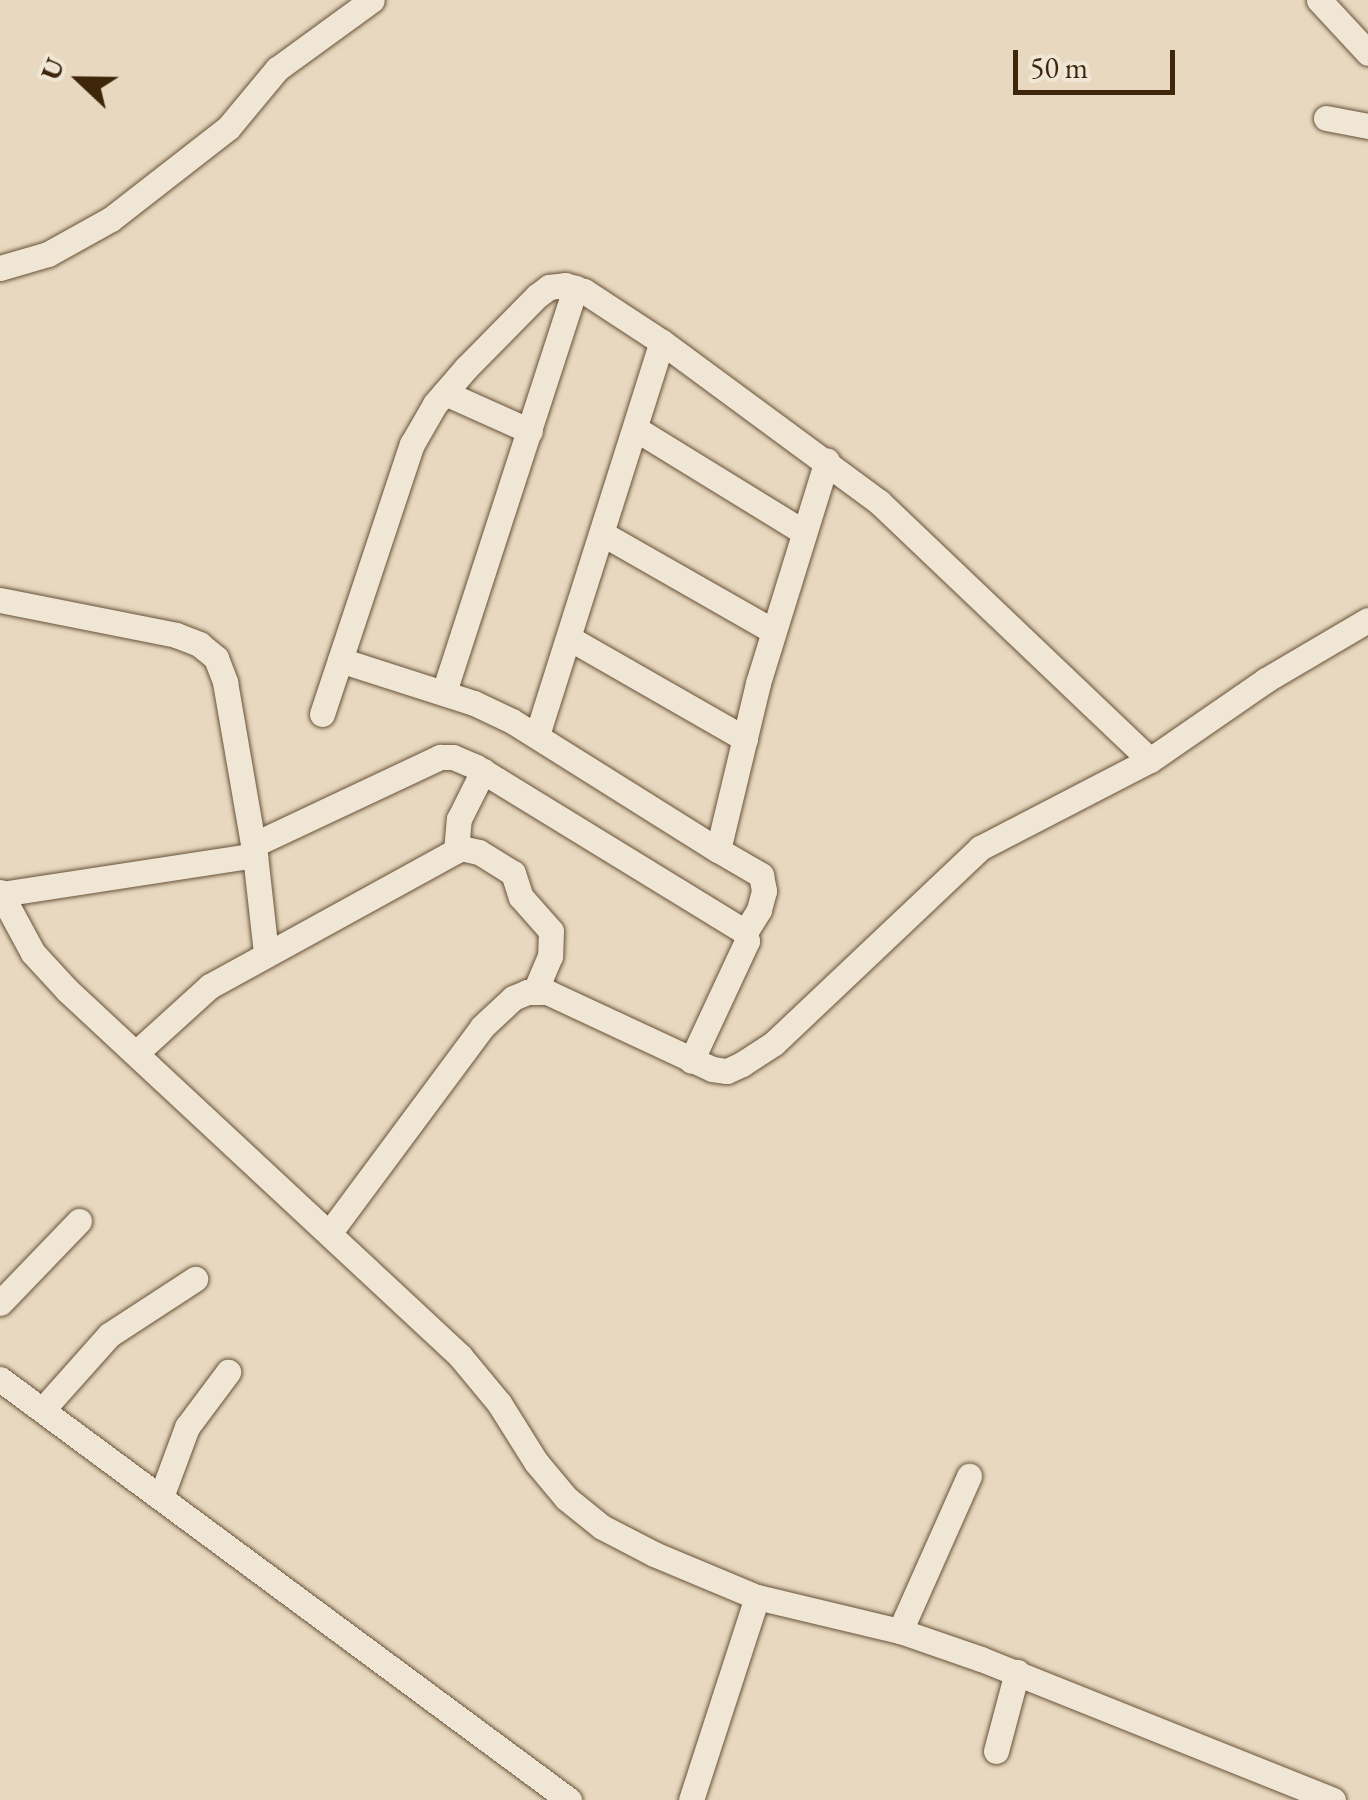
<!DOCTYPE html>
<html>
<head>
<meta charset="utf-8">
<style>
	body { margin:0 }
	#map { position:relative; width:1368px; height:1800px; overflow:hidden; background:#e7d8bf; font-family:"EB Garamond",serif }
	div>[style] { position:absolute }
	.roads { filter:drop-shadow(0 0 2px #685238) drop-shadow(0 0 2px #685238) }
	.minor>* { height:25px; margin:-12.5px; padding:0 12.5px; transform-origin:12.5px; border-radius:12.5px; background:#efe6d5 }
	span { translate:-50% -50%; white-space:nowrap; text-align:center; line-height:1.15; -webkit-text-stroke:8px #efe6d5; paint-order:stroke }
	.north { position:absolute; left:30px; top:30px; width:100px; height:100px; -webkit-text-stroke:8px #efe6d5; paint-order:stroke; rotate:292deg; font-size:28px; font-weight:700; line-height:40px; text-align:center; color:#3e260b }
	.north::after { content:''; display:block; margin:auto; width:35px; height:45px; background:#3e260b; clip-path:polygon(50% 0,100% 100%,50% 72%,0 100%) }
	.scale { position:absolute; left:1013px; top:50px; width:162px; height:45px; box-sizing:border-box; border:5px solid #3e260b; border-top:0; padding-left:12px; font-size:30px; line-height:35px; white-space:nowrap; color:#3e260b; -webkit-text-stroke:8px #efe6d5; paint-order:stroke }
</style>
</head>
<body>
<div id="map">
	<div class="roads">
		<div class="minor">
			<i style="left:1319px;top:0;width:72px;rotate:47.2deg"></i>
			<i style="left:1326px;top:118px;width:43px;rotate:10.8deg"></i>
			<i style="left:0;top:268px;width:50px;rotate:-16.3deg"></i>
			<i style="left:48px;top:254px;width:72px;rotate:-29.1deg"></i>
			<i style="left:111px;top:219px;width:148px;rotate:-37.9deg"></i>
			<i style="left:228px;top:128px;width:77px;rotate:-50.3deg"></i>
			<i style="left:277px;top:69px;width:117px;rotate:-36deg"></i>
			<i style="left:445px;top:393px;width:93px;rotate:24.1deg"></i>
			<i style="left:636px;top:429px;width:195px;rotate:31.6deg"></i>
			<i style="left:603px;top:534px;width:196px;rotate:29.7deg"></i>
			<i style="left:0;top:600px;width:179px;rotate:11.2deg"></i>
			<i style="left:176px;top:635px;width:25px;rotate:21deg"></i>
			<i style="left:199px;top:644px;width:22px;rotate:39deg"></i>
			<i style="left:216px;top:658px;width:26px;rotate:69deg"></i>
			<i style="left:225px;top:682px;width:176px;rotate:80.2deg"></i>
			<i style="left:255px;top:855px;width:99px;rotate:83.6deg"></i>
			<i style="left:569px;top:638px;width:203px;rotate:29.8deg"></i>
			<i style="left:340px;top:660px;width:141px;rotate:17.8deg"></i>
			<i style="left:474px;top:703px;width:42px;rotate:25.3deg"></i>
			<i style="left:512px;top:721px;width:243px;rotate:32.1deg"></i>
			<i style="left:718px;top:850px;width:172px;rotate:-76.5deg"></i>
			<i style="left:758px;top:683px;width:233px;rotate:-72.8deg"></i>
			<i style="left:444px;top:692px;width:425px;rotate:-72deg"></i>
			<i style="left:322px;top:714px;width:285px;rotate:-71.6deg"></i>
			<i style="left:412px;top:444px;width:46px;rotate:-60.1deg"></i>
			<i style="left:435px;top:404px;width:48px;rotate:-49.3deg"></i>
			<i style="left:466px;top:368px;width:101px;rotate:-45.4deg"></i>
			<i style="left:537px;top:296px;width:15px;rotate:-37deg"></i>
			<i style="left:549px;top:287px;width:16px;rotate:-7deg"></i>
			<i style="left:565px;top:285px;width:20px;rotate:18deg"></i>
			<i style="left:584px;top:291px;width:93px;rotate:33.2deg"></i>
			<i style="left:662px;top:342px;width:270px;rotate:36.4deg"></i>
			<i style="left:879px;top:502px;width:374px;rotate:43.6deg"></i>
			<i style="left:537px;top:735px;width:412px;rotate:-72.4deg"></i>
			<i style="left:253px;top:845px;width:207px;rotate:-25.2deg"></i>
			<i style="left:440px;top:757px;width:13px"></i>
			<i style="left:453px;top:757px;width:25px;rotate:23deg"></i>
			<i style="left:476px;top:767px;width:316px;rotate:31.5deg"></i>
			<i style="left:745px;top:932px;width:9px;rotate:77deg"></i>
			<i style="left:747px;top:941px;width:132px;rotate:115deg"></i>
			<i style="left:718px;top:850px;width:50px;rotate:30.2deg"></i>
			<i style="left:761px;top:875px;width:16px;rotate:79deg"></i>
			<i style="left:764px;top:891px;width:20px;rotate:105deg"></i>
			<i style="left:759px;top:910px;width:26px;rotate:122deg"></i>
			<i style="left:456px;top:851px;width:32px;rotate:-85deg"></i>
			<i style="left:459px;top:819px;width:54px;rotate:-63.4deg"></i>
			<i style="left:0;top:892px;width:69px;rotate:61.6deg"></i>
			<i style="left:33px;top:953px;width:50px;rotate:47.4deg"></i>
			<i style="left:67px;top:990px;width:537px;rotate:42.96deg"></i>
			<i style="left:460px;top:1356px;width:61px;rotate:50.3deg"></i>
			<i style="left:499px;top:1403px;width:70px;rotate:57.9deg"></i>
			<i style="left:536px;top:1462px;width:47px;rotate:50.2deg"></i>
			<i style="left:566px;top:1498px;width:46px;rotate:38.9deg"></i>
			<i style="left:602px;top:1527px;width:59px;rotate:27.4deg"></i>
			<i style="left:654px;top:1554px;width:112px;rotate:22.7deg"></i>
			<i style="left:757px;top:1597px;width:147px;rotate:13.4deg"></i>
			<i style="left:900px;top:1631px;width:86px;rotate:19.1deg"></i>
			<i style="left:981px;top:1659px;width:379px;rotate:21.8deg"></i>
			<i style="left:1px;top:894px;width:257px;rotate:-8.7deg"></i>
			<i style="left:136px;top:1053px;width:100px;rotate:-42.2deg"></i>
			<i style="left:210px;top:986px;width:286px;rotate:-28.8deg"></i>
			<i style="left:461px;top:848px;width:18px;rotate:13deg"></i>
			<i style="left:479px;top:852px;width:40px;rotate:32deg"></i>
			<i style="left:513px;top:873px;width:25px;rotate:72deg"></i>
			<i style="left:521px;top:897px;width:45px;rotate:48.6deg"></i>
			<i style="left:551px;top:931px;width:25px;rotate:92deg"></i>
			<i style="left:550px;top:956px;width:39px;rotate:113deg"></i>
			<i style="left:330px;top:1232px;width:255px;rotate:-53.4deg"></i>
			<i style="left:482px;top:1027px;width:42px;rotate:-43.1deg"></i>
			<i style="left:513px;top:998px;width:15px;rotate:-23deg"></i>
			<i style="left:527px;top:992px;width:20px"></i>
			<i style="left:547px;top:992px;width:182px;rotate:25deg"></i>
			<i style="left:712px;top:1069px;width:15px;rotate:8deg"></i>
			<i style="left:727px;top:1071px;width:17px;rotate:-25deg"></i>
			<i style="left:742px;top:1064px;width:38px;rotate:-33deg"></i>
			<i style="left:774px;top:1043px;width:284px;rotate:-43.4deg"></i>
			<i style="left:980px;top:848px;width:191px;rotate:-27.4deg"></i>
			<i style="left:1150px;top:760px;width:141px;rotate:-34.6deg"></i>
			<i style="left:1266px;top:680px;width:118px;rotate:-30.5deg"></i>
			<i style="left:0;top:1303px;width:114px;rotate:-46.1deg"></i>
			<i style="left:0;top:1379px;width:708px;rotate:36.5deg"></i>
			<i style="left:44px;top:1408px;width:98px;rotate:-48.3deg"></i>
			<i style="left:109px;top:1335px;width:103px;rotate:-33.1deg"></i>
			<i style="left:161px;top:1497px;width:75px;rotate:-69.6deg"></i>
			<i style="left:187px;top:1427px;width:69px;rotate:-53.3deg"></i>
			<i style="left:900px;top:1631px;width:170px;rotate:-66deg"></i>
			<i style="left:996px;top:1751px;width:82px;rotate:-75.1deg"></i>
			<i style="left:691px;top:1800px;width:213px;rotate:-72deg"></i>
		</div>
	</div>
	<div class="north">U</div>
	<div class="scale">50 m</div>
</div>
</body>
</html>
